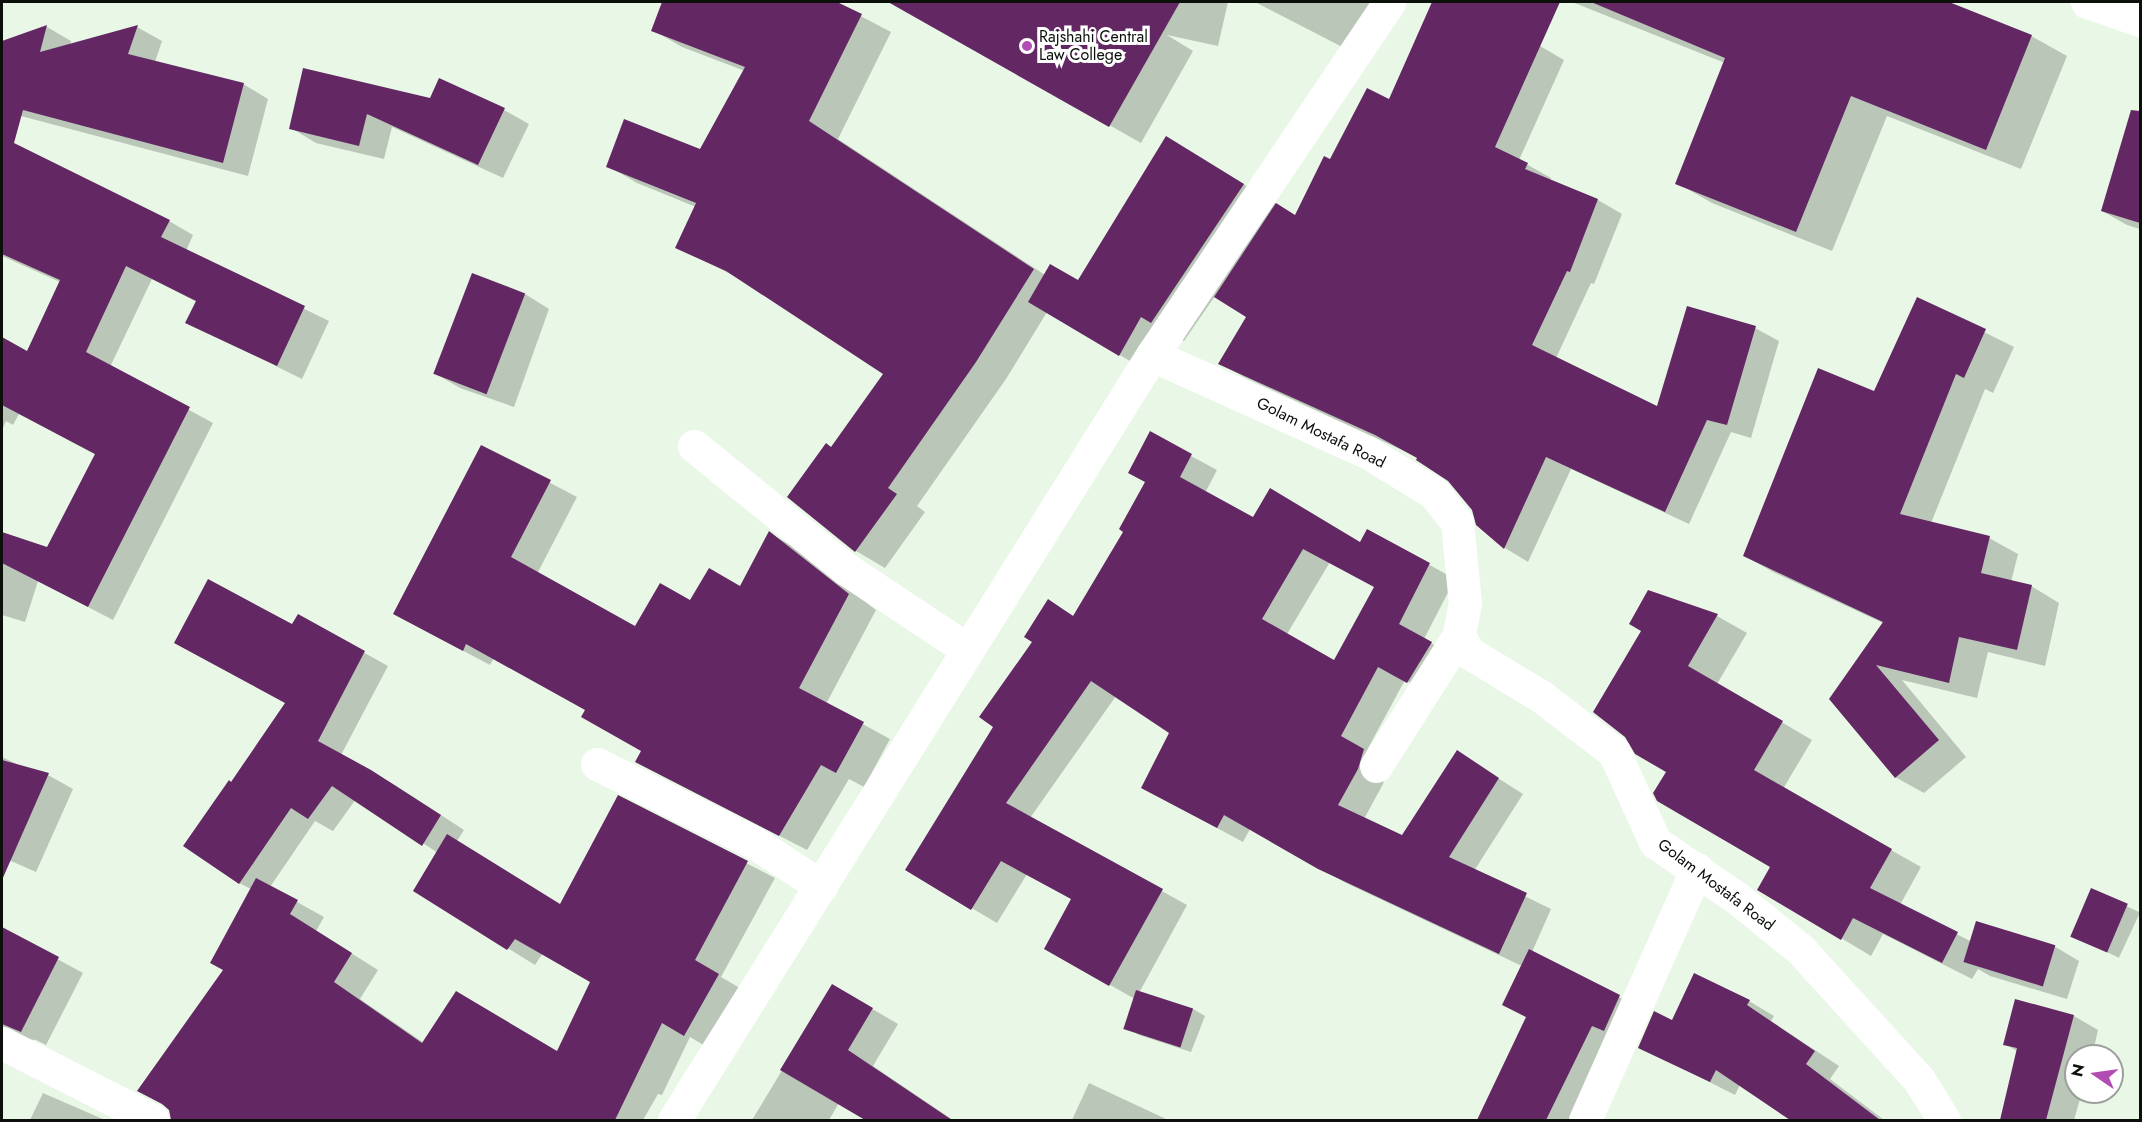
<!DOCTYPE html>
<html>
<head>
<meta charset="utf-8">
<style>
	body { margin:0 }
	#map { position:relative; width:2142px; height:1122px; overflow:hidden; background:#e9f8e6; font-family:Jost,sans-serif }
	div>[style] { position:absolute }
	.shadow>* { inset:0; background:#0003; transform-origin:0 0 }
	.building>* { inset:0; background:#632864; transform-origin:0 0 }
	.street>* { height:33px; margin:-16.5px; padding:0 16.5px; transform-origin:16.5px; border-radius:16.5px; background:#fff }
	.secondary>* { height:33px; margin:-16.5px; padding:0 16.5px; transform-origin:16.5px; border-radius:16.5px; background:#fff }
	.dots>* { width:16px; height:16px; translate:-50% -50%; box-sizing:border-box; border:3px solid #fff; border-radius:50% }
	span { translate:-50% -50%; white-space:nowrap; text-align:center; line-height:1.15; -webkit-text-stroke:6px #fff; paint-order:stroke }
	.poi-label { font-size:16px; color:#0b100a }
	.left { translate:0 -50%; text-align:left }
	.street-label { font-size:16px; color:#0b100a }
	.frame { position:absolute; inset:0; border:3px solid #0b100a; pointer-events:none }
	.north { position:absolute; left:2064px; top:1044px; width:60px; height:60px; box-sizing:border-box; background:#fff; border:2px solid #9d9f9d; border-radius:50%; rotate:283deg; font-size:16px; font-weight:700; line-height:24px; text-align:center; color:#0b100a }
	.north::after { content:''; display:block; margin:auto; width:21px; height:27px; background:#b14db2; clip-path:polygon(50% 0,100% 100%,50% 72%,0 100%) }
</style>
</head>
<body>
<div id="map">
	<div class="shadow">
		<i style="clip-path:polygon(664px 2px,834px 2px,891px 32px,838px 139px,1045px 275px,1078px 282px,1176px 143px,1296px 216px,1331px 162px,1390px 101px,1434px 2px,1441px 2px,1540px 46px,1564px 60px,1519px 160px,1551px 178px,1550px 181px,1598px 200px,1622px 214px,1594px 284px,1591px 283px,1556px 358px,1658px 408px,1755px 328px,1779px 341px,1751px 438px,1731px 432px,1689px 524px,1571px 469px,1528px 562px,1505px 548px,1477px 524px,1473px 510px,1449px 480px,1419px 458px,1244px 377px,1221px 364px,1248px 316px,1215px 296px,1184px 341px,1175px 335px,1152px 374px,1047px 312px,1006px 379px,917px 506px,925px 512px,885px 568px,856px 551px,832px 448px,885px 373px,746px 282px,677px 247px,696px 207px,637px 183px,608px 166px,701px 151px,745px 71px,682px 47px,653px 30px)"></i>
		<i style="clip-path:polygon(926px 2px,1006px 2px,1029px 15px,1037px 2px,1109px 2px,1148px 25px,1143px 18px,1147px 2px,1228px 2px,1218px 46px,1167px 35px,1193px 51px,1141px 143px,917px 16px)"></i>
		<i style="clip-path:polygon(1255px 2px,1386px 2px,1352px 52px)"></i>
		<i style="clip-path:polygon(1572px 2px,1932px 2px,2031px 36px,2067px 56px,2021px 169px,1887px 116px,1832px 251px,1712px 203px,1677px 183px,1725px 63px)"></i>
		<i style="clip-path:polygon(47px 27px,71px 41px,70px 45px,137px 27px,162px 41px,155px 62px,243px 84px,268px 99px,248px 176px,2px 111px,2px 42px)"></i>
		<i style="clip-path:polygon(431px 99px,504px 110px,529px 124px,503px 178px,392px 127px,384px 159px,316px 143px,291px 128px)"></i>
		<i style="clip-path:polygon(2131px 114px,2140px 117px,2140px 229px,2127px 225px,2102px 211px)"></i>
		<i style="clip-path:polygon(16px 146px,169px 221px,193px 235px,186px 251px,329px 321px,302px 379px,187px 322px,197px 302px,152px 279px,110px 367px,213px 423px,113px 620px,38px 581px,25px 622px,2px 615px,2px 534px,48px 548px,96px 455px,19px 414px,13px 425px,6px 421px,2px 430px,2px 339px,27px 353px,60px 282px,2px 256px,2px 179px)"></i>
		<i style="clip-path:polygon(472px 275px,525px 294px,549px 309px,514px 407px,460px 388px,436px 374px)"></i>
		<i style="clip-path:polygon(1918px 299px,2014px 347px,1993px 393px,1985px 389px,1931px 523px,1989px 538px,2018px 554px,2011px 582px,2031px 586px,2059px 603px,2045px 666px,1988px 652px,1977px 698px,1902px 680px,1966px 757px,1924px 793px,1895px 777px,1831px 699px,1883px 623px,1773px 572px,1745px 556px,1875px 393px)"></i>
		<i style="clip-path:polygon(482px 447px,577px 497px,537px 574px,636px 628px,691px 602px,740px 588px,769px 533px,796px 548px,876px 610px,826px 704px,890px 739px,864px 787px,849px 779px,807px 850px,637px 762px,643px 751px,587px 710px,494px 658px,490px 665px,422px 629px)"></i>
		<i style="clip-path:polygon(evenodd,1191px 456px,1217px 470px,1205px 493px,1253px 519px,1361px 544px,1368px 531px,1455px 579px,1424px 639px,1457px 658px,1433px 696px,1405px 680px,1366px 752px,1389px 766px,1383px 784px,1364px 819px,1402px 837px,1457px 752px,1523px 794px,1474px 871px,1551px 909px,1532px 952px,1644px 1010px,1578px 1120px,1479px 1120px,1527px 1018px,1504px 1004px,1522px 966px,1346px 883px,1250px 829px,1243px 842px,1143px 788px,1171px 732px,1116px 696px,1030px 818px,1187px 905px,1139px 993px,1193px 1009px,1205px 1016px,1191px 1052px,1139px 1035px,1127px 1028px,1135px 999px,1046px 949px,1073px 899px,1027px 874px,997px 923px,907px 870px,995px 726px,1034px 642px,1049px 601px,1074px 616px,1191px 456px,1330px 562px,1376px 587px,1335px 662px,1287px 634px,1330px 562px)"></i>
		<i style="clip-path:polygon(1649px 592px,1717px 616px,1747px 633px,1717px 684px,1812px 740px,1783px 789px,1921px 867px,1900px 905px,1972px 942px,2054px 946px,2079px 961px,2067px 999px,1990px 976px,1978px 969px,1972px 979px,1883px 934px,1871px 956px,1841px 938px,1772px 866px,1668px 771px,1643px 631px)"></i>
		<i style="clip-path:polygon(evenodd,298px 616px,388px 666px,341px 755px,395px 785px,464px 830px,457px 841px,561px 905px,618px 797px,775px 878px,721px 977px,745px 991px,712px 1050px,690px 1037px,662px 1095px,658px 1094px,643px 1120px,173px 1120px,251px 889px,239px 883px,232px 784px,287px 703px,293px 626px,298px 616px,356px 799px,438px 853px,415px 891px,535px 965px,543px 953px,592px 982px,558px 1053px,424px 1043px,360px 999px,378px 970px,316px 931px,324px 917px,270px 887px,315px 821px,333px 831px,356px 799px)"></i>
		<i style="clip-path:polygon(2px 757px,23px 767px,48px 775px,73px 789px,36px 872px,2px 857px)"></i>
		<i style="left:2092px;top:890px;width:53px;height:50px;rotate:25deg"></i>
		<i style="clip-path:polygon(2px 929px,83px 973px,46px 1045px,36px 1040px,22px 1039px,2px 1029px)"></i>
		<i style="clip-path:polygon(833px 986px,898px 1024px,873px 1066px,953px 1120px,868px 1120px,839px 1103px,829px 1120px,752px 1120px)"></i>
		<i style="clip-path:polygon(1749px 1001px,1774px 1016px,1771px 1021px,1839px 1066px,1830px 1079px,1884px 1120px,1789px 1120px,1790px 1119px,1740px 1085px,1735px 1095px,1640px 1047px,1672px 1022px)"></i>
		<i style="clip-path:polygon(2074px 1016px,2098px 1030px,2092px 1056px,2076px 1056px,2076px 1092px,2082px 1092px,2074px 1120px,2001px 1120px,2017px 1051px,2005px 1044px)"></i>
		<i style="clip-path:polygon(1089px 1083px,1166px 1119px,1169px 1120px,1072px 1120px)"></i>
		<i style="clip-path:polygon(43px 1093px,105px 1120px,30px 1120px)"></i>
	</div>
	<div class="building">
		<i style="clip-path:polygon(662px 2px,837px 2px,862px 14px,809px 121px,1034px 269px,976px 362px,888px 488px,897px 494px,855px 552px,787px 497px,826px 443px,831px 447px,883px 374px,726px 271px,675px 248px,696px 203px,606px 167px,624px 119px,700px 149px,745px 67px,651px 31px)"></i>
		<i style="clip-path:polygon(888px 2px,1180px 2px,1109px 127px)"></i>
		<i style="clip-path:polygon(1432px 2px,1560px 2px,1495px 147px,1528px 163px,1525px 169px,1598px 199px,1570px 272px,1567px 271px,1532px 345px,1657px 406px,1687px 306px,1756px 326px,1727px 425px,1707px 420px,1665px 512px,1546px 457px,1504px 549px,1476px 525px,1472px 510px,1448px 481px,1416px 460px,1417px 458px,1375px 435px,1218px 364px,1246px 317px,1214px 297px,1276px 203px,1295px 215px,1324px 156px,1330px 159px,1367px 88px,1389px 99px)"></i>
		<i style="clip-path:polygon(1591px 2px,1949px 2px,2032px 35px,1986px 150px,1851px 96px,1796px 232px,1675px 184px,1725px 58px)"></i>
		<i style="clip-path:polygon(47px 25px,40px 52px,138px 25px,128px 54px,244px 83px,223px 163px,23px 110px,14px 143px,170px 220px,161px 237px,305px 306px,277px 366px,185px 323px,196px 301px,126px 266px,86px 352px,190px 407px,88px 607px,2px 563px,2px 532px,47px 547px,95px 454px,2px 405px,2px 337px,27px 351px,60px 280px,2px 254px,2px 41px)"></i>
		<i style="clip-path:polygon(303px 68px,430px 98px,439px 78px,505px 108px,478px 165px,367px 114px,359px 146px,289px 129px)"></i>
		<i style="clip-path:polygon(2131px 110px,2140px 111px,2140px 223px,2101px 211px)"></i>
		<i style="clip-path:polygon(1166px 136px,1244px 184px,1151px 323px,1141px 317px,1119px 356px,1028px 302px,1050px 264px,1078px 280px)"></i>
		<i style="left:472px;top:273px;width:57px;height:108px;rotate:21deg"></i>
		<i style="clip-path:polygon(1917px 297px,1986px 329px,1964px 378px,1956px 374px,1900px 514px,1990px 536px,1981px 573px,2032px 585px,2017px 650px,1959px 637px,1949px 683px,1876px 665px,1939px 740px,1895px 778px,1829px 699px,1883px 622px,1743px 556px,1818px 368px,1874px 391px)"></i>
		<i style="clip-path:polygon(evenodd,1150px 431px,1192px 454px,1180px 477px,1253px 517px,1270px 488px,1360px 542px,1367px 529px,1430px 563px,1399px 624px,1432px 642px,1407px 683px,1378px 667px,1341px 736px,1364px 749px,1358px 769px,1338px 805px,1402px 835px,1457px 750px,1499px 778px,1449px 857px,1527px 893px,1499px 954px,1318px 869px,1224px 815px,1217px 828px,1141px 788px,1169px 733px,1091px 681px,1006px 803px,1163px 889px,1109px 986px,1044px 949px,1071px 899px,1001px 861px,971px 910px,905px 870px,993px 727px,979px 717px,1032px 642px,1024px 637px,1048px 599px,1073px 616px,1123px 532px,1119px 529px,1145px 482px,1128px 473px,1150px 431px,1303px 549px,1374px 587px,1334px 660px,1262px 619px,1303px 549px)"></i>
		<i style="clip-path:polygon(481px 445px,551px 480px,511px 557px,635px 626px,660px 583px,690px 600px,709px 568px,740px 586px,769px 531px,849px 594px,799px 688px,864px 722px,836px 773px,821px 765px,779px 836px,635px 762px,641px 751px,581px 717px,585px 710px,466px 644px,463px 651px,393px 614px)"></i>
		<i style="clip-path:polygon(208px 579px,292px 624px,298px 614px,365px 651px,318px 741px,371px 770px,441px 815px,422px 846px,332px 786px,308px 819px,291px 808px,239px 884px,183px 846px,229px 780px,231px 782px,285px 703px,174px 643px)"></i>
		<i style="clip-path:polygon(1648px 590px,1718px 614px,1688px 666px,1783px 721px,1754px 770px,1892px 849px,1870px 888px,1958px 932px,1942px 963px,1853px 918px,1841px 940px,1757px 890px,1770px 867px,1657px 801px,1653px 793px,1666px 772px,1635px 754px,1625px 737px,1593px 712px,1641px 631px,1629px 624px)"></i>
		<i style="clip-path:polygon(2px 760px,49px 773px,2px 880px)"></i>
		<i style="clip-path:polygon(618px 795px,748px 861px,695px 960px,719px 974px,684px 1036px,662px 1023px,615px 1120px,171px 1120px,169px 1110px,162px 1104px,137px 1091px,223px 970px,210px 963px,256px 878px,298px 900px,290px 914px,352px 953px,334px 982px,422px 1043px,456px 991px,557px 1051px,590px 982px,515px 939px,507px 950px,413px 891px,447px 834px,560px 904px)"></i>
		<i style="left:2091px;top:888px;width:40px;height:53px;rotate:23deg"></i>
		<i style="left:1976px;top:921px;width:83px;height:43px;rotate:17deg"></i>
		<i style="clip-path:polygon(2px 927px,59px 957px,21px 1032px,2px 1024px)"></i>
		<i style="clip-path:polygon(1529px 949px,1620px 995px,1604px 1031px,1592px 1026px,1546px 1120px,1477px 1120px,1526px 1017px,1502px 1005px)"></i>
		<i style="clip-path:polygon(1694px 973px,1750px 1000px,1747px 1005px,1815px 1051px,1806px 1064px,1880px 1120px,1790px 1120px,1716px 1070px,1710px 1082px,1638px 1048px,1654px 1011px,1672px 1020px)"></i>
		<i style="clip-path:polygon(832px 984px,873px 1008px,848px 1050px,952px 1120px,865px 1120px,780px 1070px)"></i>
		<i style="left:1136px;top:990px;width:60px;height:41px;rotate:18deg"></i>
		<i style="clip-path:polygon(2015px 999px,2074px 1015px,2046px 1120px,2000px 1120px,2017px 1048px,2003px 1045px)"></i>
	</div>
	<div class="street">
		<i style="left:2087px;top:2px;width:56px;rotate:18.8deg"></i>
		<i style="left:694px;top:446px;width:196px;rotate:39deg"></i>
		<i style="left:846px;top:569px;width:146px;rotate:33.6deg"></i>
		<i style="left:597px;top:764px;width:177px;rotate:26.6deg"></i>
		<i style="left:755px;top:843px;width:79px;rotate:33.1deg"></i>
		<i style="left:1376px;top:766px;width:155px;rotate:-57.6deg"></i>
		<i style="left:2px;top:1043px;width:169px;rotate:27deg"></i>
		<i style="left:1585px;top:1120px;width:275px;rotate:-66deg"></i>
	</div>
	<div class="secondary">
		<i style="left:1152px;top:355px;width:236px;rotate:24.3deg"></i>
		<i style="left:1367px;top:452px;width:79px;rotate:31.5deg"></i>
		<i style="left:1434px;top:493px;width:37px;rotate:52deg"></i>
		<i style="left:1457px;top:522px;width:81px;rotate:84.4deg"></i>
		<i style="left:1465px;top:603px;width:33px;rotate:101deg"></i>
		<i style="left:1459px;top:635px;width:19px;rotate:62deg"></i>
		<i style="left:1468px;top:652px;width:87px;rotate:31.3deg"></i>
		<i style="left:1542px;top:697px;width:91px;rotate:37.4deg"></i>
		<i style="left:1614px;top:752px;width:99px;rotate:65.5deg"></i>
		<i style="left:1655px;top:842px;width:99px;rotate:34.3deg"></i>
		<i style="left:1737px;top:898px;width:81px;rotate:39deg"></i>
		<i style="left:1800px;top:949px;width:177px;rotate:47.7deg"></i>
		<i style="left:1919px;top:1080px;width:47px;rotate:58deg"></i>
		<i style="left:674px;top:1120px;width:902px;rotate:-58deg"></i>
		<i style="left:1152px;top:355px;width:425px;rotate:-56.1deg"></i>
	</div>
	<div class="dots">
		<i style="left:1027px;top:46px;background:#b14db2"></i>
	</div>
	<div class="poi-label">
		<span class="left" style="left:1039px;top:46px">Rajshahi Central<br>Law College</span>
	</div>
	<div class="street-label">
		<span style="left:1321px;top:433px;rotate:26deg">Golam Mostafa Road</span>
		<span style="left:1716px;top:885px;rotate:37deg">Golam Mostafa Road</span>
	</div>
	<div class="frame"></div>
	<div class="north">N</div>
</div>
</body>
</html>
